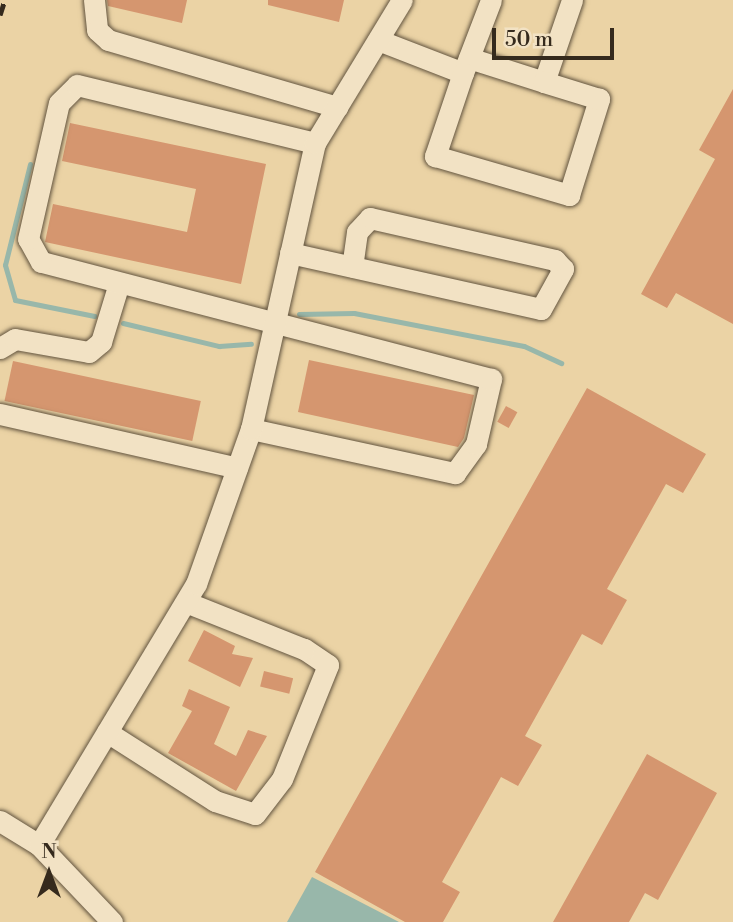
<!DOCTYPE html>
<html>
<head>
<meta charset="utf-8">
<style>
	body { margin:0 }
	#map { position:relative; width:733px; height:922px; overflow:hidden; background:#ebd3a5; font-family:"Libre Bodoni",serif }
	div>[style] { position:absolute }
	.water>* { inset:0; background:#98b7aa }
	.stream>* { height:5px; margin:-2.5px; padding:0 2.5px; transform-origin:2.5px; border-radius:2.5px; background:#98b7aa }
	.building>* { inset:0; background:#d5966f; transform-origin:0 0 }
	.roads { filter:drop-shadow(0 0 2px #62543f) drop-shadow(0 0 2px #62543f) }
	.minor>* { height:21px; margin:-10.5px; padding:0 10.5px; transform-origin:10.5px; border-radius:10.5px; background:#f2e2c4 }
	.rail>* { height:5px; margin-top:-2.5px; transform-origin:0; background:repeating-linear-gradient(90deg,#352a1d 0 12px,transparent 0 24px) }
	span { translate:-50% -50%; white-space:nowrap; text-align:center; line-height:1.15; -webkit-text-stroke:6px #f2e2c4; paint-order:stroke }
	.north { position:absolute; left:14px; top:838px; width:70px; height:70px; -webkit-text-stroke:5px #f2e2c4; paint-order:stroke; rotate:0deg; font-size:19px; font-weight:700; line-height:28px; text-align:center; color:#352a1d }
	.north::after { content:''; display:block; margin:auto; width:24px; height:32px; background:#352a1d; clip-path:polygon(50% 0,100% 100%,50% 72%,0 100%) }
	.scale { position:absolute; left:492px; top:28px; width:122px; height:32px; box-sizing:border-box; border:4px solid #352a1d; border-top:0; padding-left:9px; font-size:21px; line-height:24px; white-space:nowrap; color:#352a1d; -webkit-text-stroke:5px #f2e2c4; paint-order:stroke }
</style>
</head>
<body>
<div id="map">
	<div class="water">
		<i style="clip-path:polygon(312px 877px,399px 922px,287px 922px)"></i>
	</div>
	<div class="stream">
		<i style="left:30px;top:164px;width:104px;rotate:103.9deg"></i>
		<i style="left:5px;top:265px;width:36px;rotate:74deg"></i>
		<i style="left:15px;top:300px;width:81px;rotate:11.4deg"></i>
		<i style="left:299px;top:314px;width:55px;rotate:-1deg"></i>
		<i style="left:354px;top:313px;width:173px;rotate:11deg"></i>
		<i style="left:524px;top:346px;width:41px;rotate:24.7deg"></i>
		<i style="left:123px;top:323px;width:99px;rotate:13.5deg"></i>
		<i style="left:219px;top:346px;width:32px;rotate:-4deg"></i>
	</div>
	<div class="building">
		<i style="clip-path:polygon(107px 0,187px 0,182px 23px,108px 6px)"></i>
		<i style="clip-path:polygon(268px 0,344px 0,339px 22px,268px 5px)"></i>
		<i style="clip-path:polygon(733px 89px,733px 324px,676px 293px,667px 308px,641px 294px,715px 159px,699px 150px)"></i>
		<i style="clip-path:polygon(70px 123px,266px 164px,241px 284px,45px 242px,53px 204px,187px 232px,196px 189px,62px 161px)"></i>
		<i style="clip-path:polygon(309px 360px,474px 395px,464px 438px,458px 447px,298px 412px)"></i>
		<i style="left:13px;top:361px;width:192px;height:41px;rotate:12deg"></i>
		<i style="clip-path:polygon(587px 388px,706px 454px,683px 493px,666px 484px,607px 589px,627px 600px,602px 645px,582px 634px,525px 736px,542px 745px,518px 786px,501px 777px,442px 882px,460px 892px,443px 922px,405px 922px,315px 872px)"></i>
		<i style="left:506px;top:406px;width:13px;height:18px;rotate:29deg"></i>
		<i style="clip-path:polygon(204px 630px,235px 646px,232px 654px,253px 658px,240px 687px,188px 661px)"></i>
		<i style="left:264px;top:671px;width:30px;height:16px;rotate:14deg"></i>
		<i style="clip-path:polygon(189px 689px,230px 707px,214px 744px,236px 756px,248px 730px,267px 736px,236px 791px,168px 753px,192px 711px,182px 706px)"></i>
		<i style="clip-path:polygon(647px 754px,717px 793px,658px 900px,645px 893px,629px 922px,553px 922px)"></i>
	</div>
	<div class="roads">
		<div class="minor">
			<i style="left:94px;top:0;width:30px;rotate:84deg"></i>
			<i style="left:97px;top:30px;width:15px;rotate:42deg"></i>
			<i style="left:108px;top:40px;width:239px;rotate:16.3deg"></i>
			<i style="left:378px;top:40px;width:91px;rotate:21.2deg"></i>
			<i style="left:463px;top:73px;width:78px;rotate:-69deg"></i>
			<i style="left:469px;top:58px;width:79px;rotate:17.7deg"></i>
			<i style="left:544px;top:82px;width:87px;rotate:-71.1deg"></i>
			<i style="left:463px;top:73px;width:88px;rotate:108.6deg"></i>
			<i style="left:435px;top:156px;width:140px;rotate:16.2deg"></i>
			<i style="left:569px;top:195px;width:101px;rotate:-72.6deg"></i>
			<i style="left:599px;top:99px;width:58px;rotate:-162.8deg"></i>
			<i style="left:290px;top:253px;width:257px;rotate:12.6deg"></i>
			<i style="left:541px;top:309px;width:46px;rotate:-61.2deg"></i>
			<i style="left:563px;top:269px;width:12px;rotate:-132deg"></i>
			<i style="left:555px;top:260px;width:190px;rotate:-167.2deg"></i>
			<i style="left:370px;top:218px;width:19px;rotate:133deg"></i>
			<i style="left:357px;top:232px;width:35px;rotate:98deg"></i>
			<i style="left:0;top:348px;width:17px;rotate:-31deg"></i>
			<i style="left:15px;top:339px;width:75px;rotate:10deg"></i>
			<i style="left:89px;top:352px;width:16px;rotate:-40deg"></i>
			<i style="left:101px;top:342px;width:62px;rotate:-73deg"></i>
			<i style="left:0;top:414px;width:243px;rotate:12.8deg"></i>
			<i style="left:251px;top:429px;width:209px;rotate:12.2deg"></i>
			<i style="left:455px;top:473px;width:36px;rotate:-54deg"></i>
			<i style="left:476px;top:444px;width:67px;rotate:-77deg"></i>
			<i style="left:491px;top:379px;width:465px;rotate:-165.4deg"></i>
			<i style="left:41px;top:262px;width:26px;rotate:-119deg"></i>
			<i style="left:28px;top:239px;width:139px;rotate:-77.2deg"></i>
			<i style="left:59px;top:103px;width:25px;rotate:-45deg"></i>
			<i style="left:77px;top:85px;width:245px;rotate:13.7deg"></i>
			<i style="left:107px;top:732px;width:128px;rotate:32.6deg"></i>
			<i style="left:215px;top:801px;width:42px;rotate:18deg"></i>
			<i style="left:255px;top:814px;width:44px;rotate:-52.4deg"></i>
			<i style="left:282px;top:779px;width:123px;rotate:-68deg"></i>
			<i style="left:328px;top:665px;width:29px;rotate:-146deg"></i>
			<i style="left:304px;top:649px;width:127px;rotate:-158.3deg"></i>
			<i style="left:0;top:821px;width:46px;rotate:31.6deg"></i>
			<i style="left:39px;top:845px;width:106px;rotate:46.5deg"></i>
			<i style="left:39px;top:845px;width:305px;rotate:-59deg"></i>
			<i style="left:196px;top:584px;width:164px;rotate:-70.5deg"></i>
			<i style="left:251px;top:429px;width:293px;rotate:-77.4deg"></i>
			<i style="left:315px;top:143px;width:167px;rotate:-58.7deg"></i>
		</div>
	</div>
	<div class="rail">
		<i style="left:0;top:15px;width:16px;rotate:-72deg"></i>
	</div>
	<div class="north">N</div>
	<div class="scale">50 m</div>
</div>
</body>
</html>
